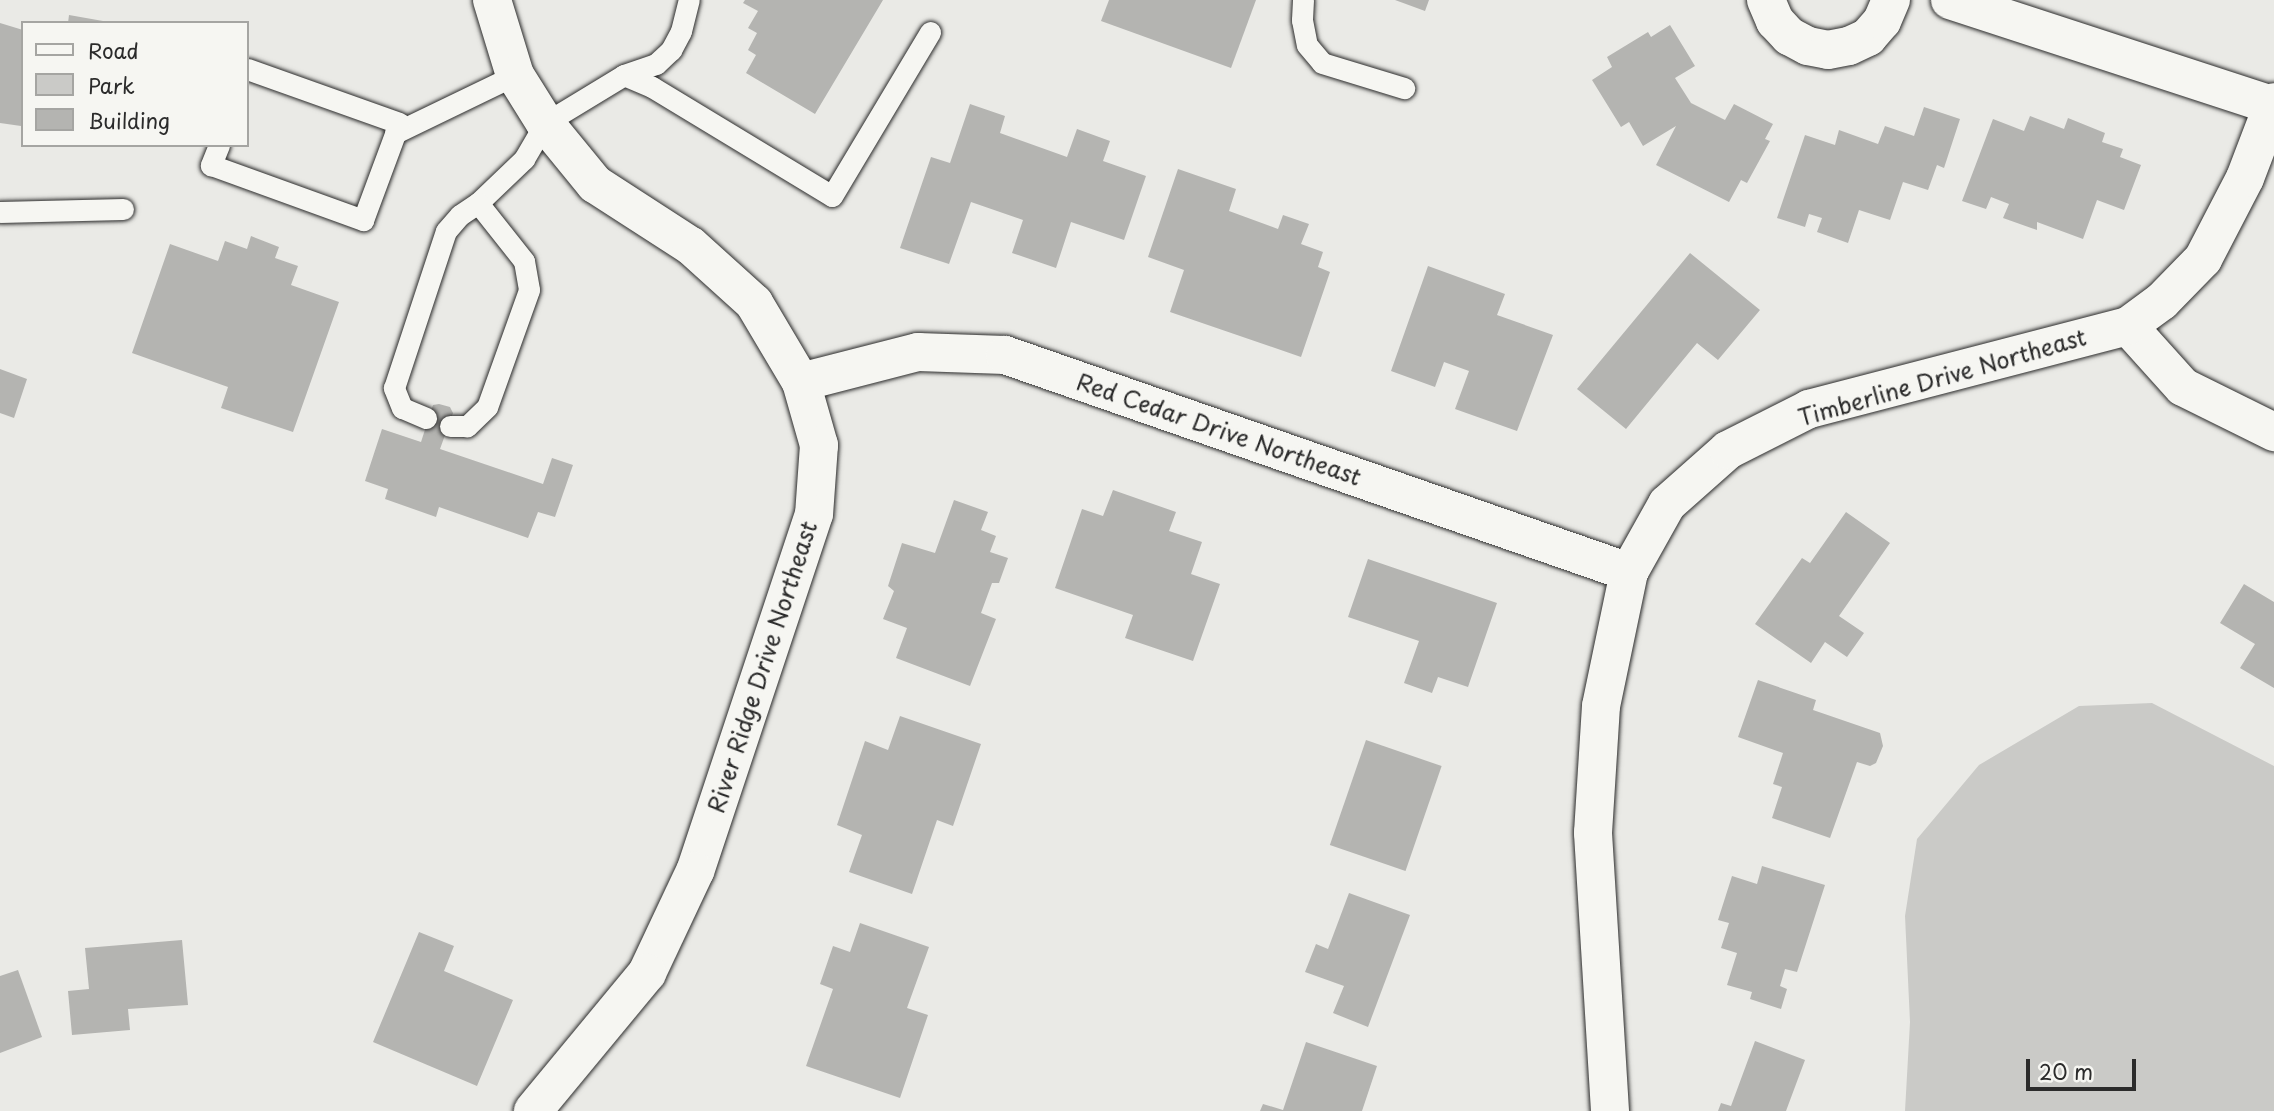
<!DOCTYPE html>
<html>
<head>
<meta charset="utf-8">
<style>
	body { margin:0 }
	#map { position:relative; width:2274px; height:1111px; overflow:hidden; background:#eaeae6; font-family:"Playpen Sans",sans-serif }
	div>[style] { position:absolute }
	.green>* { inset:0; background:#cacac7 }
	.building>* { inset:0; background:#b4b4b1; transform-origin:0 0 }
	.roads { filter:drop-shadow(0 0 2px #2b2b2b) drop-shadow(0 0 2px #2b2b2b) }
	.service>* { height:21px; margin:-10.5px; padding:0 10.5px; transform-origin:10.5px; border-radius:10.5px; background:#f6f6f2 }
	.minor>* { height:38px; margin:-19px; padding:0 19px; transform-origin:19px; border-radius:19px; background:#f6f6f2 }
	span { translate:-50% -50%; white-space:nowrap; text-align:center; line-height:1.15; -webkit-text-stroke:5px #f6f6f2; paint-order:stroke }
	.street-label { font-size:23px; color:#2b2b2b }
	.legend { position:absolute; left:21px; top:21px; width:228px; height:126px; box-sizing:border-box; background:#f6f6f2; border:2px solid #a5a5a2; margin:0; padding:9px 12px; list-style:none; font-size:21px; color:#2b2b2b }
	.legend li { display:flex; align-items:center; gap:14px; height:35px }
	.legend b { width:35px; border:2px solid #a5a5a2 }
	.scale { position:absolute; left:2026px; top:1059px; width:110px; height:32px; box-sizing:border-box; border:4px solid #2b2b2b; border-top:0; padding-left:9px; font-size:21px; line-height:24px; white-space:nowrap; color:#2b2b2b; -webkit-text-stroke:5px #f6f6f2; paint-order:stroke }
</style>
</head>
<body>
<div id="map">
	<div class="green">
		<i style="clip-path:polygon(2152px 703px,2274px 766px,2274px 1111px,1905px 1111px,1910px 1022px,1905px 916px,1917px 839px,1979px 765px,2079px 706px)"></i>
	</div>
	<div class="building">
		<i style="clip-path:polygon(745px 0,883px 0,815px 114px,746px 73px,756px 55px,748px 50px,757px 33px,748px 28px,758px 11px,743px 3px)"></i>
		<i style="clip-path:polygon(1109px 0,1256px 0,1231px 68px,1101px 21px)"></i>
		<i style="clip-path:polygon(1395px 0,1429px 0,1425px 11px)"></i>
		<i style="clip-path:polygon(69px 15px,103px 21px,102px 23px,68px 23px)"></i>
		<i style="clip-path:polygon(0 23px,23px 30px,21px 126px,0 123px)"></i>
		<i style="clip-path:polygon(1670px 25px,1695px 66px,1675px 78px,1691px 103px,1725px 120px,1734px 104px,1773px 124px,1765px 139px,1770px 141px,1747px 183px,1741px 180px,1729px 202px,1656px 165px,1676px 126px,1643px 146px,1629px 122px,1621px 127px,1592px 80px,1612px 67px,1607px 57px,1648px 32px,1651px 37px)"></i>
		<i style="clip-path:polygon(970px 104px,1005px 116px,1000px 133px,1067px 157px,1077px 129px,1110px 141px,1103px 161px,1146px 176px,1124px 240px,1071px 222px,1056px 268px,1012px 253px,1023px 220px,971px 202px,949px 264px,900px 248px,931px 157px,950px 163px)"></i>
		<i style="clip-path:polygon(1924px 107px,1960px 119px,1944px 168px,1937px 165px,1928px 190px,1903px 182px,1890px 220px,1859px 210px,1848px 243px,1817px 232px,1822px 218px,1809px 214px,1805px 227px,1777px 218px,1805px 135px,1835px 145px,1839px 130px,1878px 144px,1885px 126px,1914px 136px)"></i>
		<i style="clip-path:polygon(2030px 116px,2064px 129px,2068px 118px,2105px 133px,2102px 142px,2123px 149px,2120px 157px,2141px 165px,2124px 210px,2097px 200px,2083px 239px,2037px 222px,2037px 230px,2003px 218px,2009px 204px,1991px 197px,1986px 209px,1962px 201px,1993px 119px,2024px 131px)"></i>
		<i style="clip-path:polygon(1178px 169px,1236px 189px,1229px 211px,1278px 229px,1283px 215px,1309px 224px,1301px 244px,1323px 252px,1318px 267px,1330px 272px,1301px 357px,1170px 312px,1184px 270px,1148px 257px)"></i>
		<i style="clip-path:polygon(251px 236px,279px 247px,275px 258px,298px 266px,291px 285px,339px 302px,293px 432px,221px 408px,228px 387px,132px 353px,170px 244px,218px 261px,225px 241px,247px 249px)"></i>
		<i style="clip-path:polygon(1690px 253px,1760px 310px,1718px 360px,1697px 343px,1626px 429px,1577px 389px)"></i>
		<i style="clip-path:polygon(1428px 266px,1505px 294px,1497px 315px,1553px 335px,1517px 431px,1455px 409px,1469px 371px,1444px 362px,1435px 387px,1391px 371px)"></i>
		<i style="clip-path:polygon(0 369px,27px 379px,14px 418px,0 413px)"></i>
		<i style="clip-path:polygon(439px 404px,450px 407px,453px 413px,440px 449px,543px 484px,552px 458px,573px 465px,555px 517px,538px 512px,528px 538px,439px 507px,436px 517px,385px 499px,388px 489px,365px 481px,382px 429px,421px 442px,433px 405px)"></i>
		<i style="clip-path:polygon(1113px 490px,1176px 512px,1169px 531px,1202px 542px,1191px 574px,1220px 584px,1193px 661px,1125px 638px,1133px 615px,1055px 588px,1082px 509px,1103px 516px)"></i>
		<i style="clip-path:polygon(954px 500px,988px 512px,981px 530px,996px 536px,990px 552px,1008px 558px,999px 583px,992px 583px,981px 613px,996px 619px,970px 686px,896px 658px,907px 628px,883px 619px,894px 591px,888px 586px,902px 543px,935px 553px)"></i>
		<i style="clip-path:polygon(1846px 512px,1890px 543px,1839px 616px,1864px 633px,1847px 657px,1825px 642px,1811px 663px,1755px 624px,1802px 558px,1810px 563px)"></i>
		<i style="clip-path:polygon(1368px 559px,1497px 603px,1468px 687px,1438px 677px,1432px 693px,1404px 683px,1419px 641px,1348px 617px)"></i>
		<i style="clip-path:polygon(2244px 584px,2274px 602px,2274px 688px,2240px 668px,2255px 644px,2220px 623px)"></i>
		<i style="clip-path:polygon(1758px 680px,1816px 700px,1813px 710px,1880px 733px,1883px 746px,1876px 763px,1870px 766px,1857px 762px,1830px 838px,1772px 818px,1782px 787px,1773px 784px,1783px 753px,1738px 737px)"></i>
		<i style="clip-path:polygon(900px 716px,981px 744px,953px 826px,937px 820px,912px 894px,849px 872px,862px 835px,837px 825px,865px 741px,888px 750px)"></i>
		<i style="left:1366px;top:740px;width:80px;height:111px;rotate:19deg"></i>
		<i style="clip-path:polygon(1762px 866px,1825px 885px,1797px 972px,1785px 969px,1780px 986px,1787px 989px,1781px 1009px,1750px 999px,1752px 992px,1727px 985px,1737px 953px,1721px 948px,1729px 923px,1718px 920px,1732px 876px,1757px 884px)"></i>
		<i style="clip-path:polygon(1349px 893px,1410px 915px,1368px 1027px,1333px 1013px,1344px 986px,1305px 972px,1316px 944px,1328px 949px)"></i>
		<i style="clip-path:polygon(860px 923px,929px 947px,907px 1008px,928px 1015px,900px 1098px,806px 1066px,833px 989px,820px 984px,833px 946px,850px 952px)"></i>
		<i style="clip-path:polygon(419px 932px,454px 946px,444px 971px,513px 1000px,477px 1086px,373px 1042px)"></i>
		<i style="clip-path:polygon(182px 940px,188px 1005px,128px 1009px,130px 1030px,72px 1035px,68px 991px,89px 989px,85px 948px)"></i>
		<i style="clip-path:polygon(18px 970px,42px 1037px,0 1053px,0 976px)"></i>
		<i style="clip-path:polygon(1755px 1041px,1805px 1060px,1786px 1111px,1718px 1111px,1721px 1103px,1731px 1106px)"></i>
		<i style="clip-path:polygon(1306px 1042px,1377px 1066px,1362px 1111px,1260px 1111px,1263px 1104px,1283px 1110px)"></i>
	</div>
	<div class="roads">
		<div class="service">
			<i style="left:1303px;top:0;width:20px;rotate:93deg"></i>
			<i style="left:1302px;top:20px;width:25px;rotate:79deg"></i>
			<i style="left:1307px;top:45px;width:23px;rotate:50deg"></i>
			<i style="left:1322px;top:63px;width:86px;rotate:17deg"></i>
			<i style="left:624px;top:75px;width:30px;rotate:23deg"></i>
			<i style="left:652px;top:87px;width:210px;rotate:31.2deg"></i>
			<i style="left:832px;top:196px;width:191px;rotate:-59.1deg"></i>
			<i style="left:395px;top:133px;width:133px;rotate:-25.8deg"></i>
			<i style="left:219px;top:145px;width:22px;rotate:112deg"></i>
			<i style="left:211px;top:165px;width:162px;rotate:19.9deg"></i>
			<i style="left:363px;top:220px;width:103px;rotate:-69.6deg"></i>
			<i style="left:399px;top:123px;width:161px;rotate:-160.4deg"></i>
			<i style="left:478px;top:203px;width:64px;rotate:-43.7deg"></i>
			<i style="left:524px;top:159px;width:42px;rotate:-59.7deg"></i>
			<i style="left:545px;top:123px;width:92px;rotate:-31.3deg"></i>
			<i style="left:624px;top:75px;width:34px;rotate:-19deg"></i>
			<i style="left:656px;top:64px;width:21px;rotate:-43deg"></i>
			<i style="left:671px;top:50px;width:21px;rotate:-62deg"></i>
			<i style="left:681px;top:31px;width:32px;rotate:-76deg"></i>
			<i style="left:0;top:212px;width:123px;rotate:-1.4deg"></i>
			<i style="left:426px;top:418px;width:26px;rotate:-157deg"></i>
			<i style="left:402px;top:408px;width:22px;rotate:-112deg"></i>
			<i style="left:394px;top:388px;width:165px;rotate:-71.7deg"></i>
			<i style="left:446px;top:231px;width:21px;rotate:-49deg"></i>
			<i style="left:460px;top:215px;width:22px;rotate:-34deg"></i>
			<i style="left:478px;top:203px;width:74px;rotate:51.6deg"></i>
			<i style="left:524px;top:261px;width:29px;rotate:80deg"></i>
			<i style="left:529px;top:290px;width:124px;rotate:109.7deg"></i>
			<i style="left:487px;top:407px;width:28px;rotate:136deg"></i>
			<i style="left:467px;top:426px;width:17px;rotate:180deg"></i>
		</div>
		<div class="minor">
			<i style="left:492px;top:0;width:78px;rotate:73deg"></i>
			<i style="left:515px;top:75px;width:57px;rotate:58deg"></i>
			<i style="left:545px;top:123px;width:79px;rotate:50.7deg"></i>
			<i style="left:595px;top:184px;width:114px;rotate:32.9deg"></i>
			<i style="left:691px;top:246px;width:85px;rotate:42.1deg"></i>
			<i style="left:754px;top:303px;width:92px;rotate:59.3deg"></i>
			<i style="left:801px;top:382px;width:66px;rotate:74.1deg"></i>
			<i style="left:819px;top:445px;width:69px;rotate:94.1deg"></i>
			<i style="left:814px;top:514px;width:376px;rotate:108.4deg"></i>
			<i style="left:695px;top:871px;width:113px;rotate:115.2deg"></i>
			<i style="left:647px;top:973px;width:179px;rotate:129.6deg"></i>
			<i style="left:1766px;top:0;width:23px;rotate:67deg"></i>
			<i style="left:1775px;top:21px;width:21px;rotate:47deg"></i>
			<i style="left:1789px;top:36px;width:21px;rotate:28deg"></i>
			<i style="left:1808px;top:46px;width:20px;rotate:11deg"></i>
			<i style="left:1828px;top:50px;width:21px;rotate:-11deg"></i>
			<i style="left:1849px;top:46px;width:21px;rotate:-25deg"></i>
			<i style="left:1868px;top:37px;width:21px;rotate:-49deg"></i>
			<i style="left:1882px;top:21px;width:23px;rotate:-67deg"></i>
			<i style="left:1950px;top:0;width:339px;rotate:18.1deg"></i>
			<i style="left:2128px;top:326px;width:82px;rotate:48deg"></i>
			<i style="left:2183px;top:387px;width:102px;rotate:26.3deg"></i>
			<i style="left:801px;top:382px;width:121px;rotate:-14.4deg"></i>
			<i style="left:918px;top:352px;width:87px;rotate:2deg"></i>
			<i style="left:1005px;top:355px;width:661px;rotate:19.18deg"></i>
			<i style="left:1610px;top:1111px;width:279px;rotate:-93.5deg"></i>
			<i style="left:1593px;top:833px;width:127px;rotate:-86.4deg"></i>
			<i style="left:1601px;top:706px;width:137px;rotate:-78.2deg"></i>
			<i style="left:1629px;top:572px;width:78px;rotate:-60.8deg"></i>
			<i style="left:1667px;top:504px;width:81px;rotate:-41.5deg"></i>
			<i style="left:1728px;top:450px;width:91px;rotate:-26.8deg"></i>
			<i style="left:1809px;top:409px;width:330px;rotate:-14.6deg"></i>
			<i style="left:2128px;top:326px;width:42px;rotate:-36.3deg"></i>
			<i style="left:2162px;top:301px;width:59px;rotate:-45.7deg"></i>
			<i style="left:2203px;top:259px;width:91px;rotate:-62.6deg"></i>
			<i style="left:2245px;top:178px;width:81px;rotate:-69.1deg"></i>
		</div>
	</div>
	<div class="street-label">
		<span style="left:1942px;top:377px;rotate:-16deg">Timberline Drive Northeast</span>
		<span style="left:1219px;top:429px;rotate:19deg">Red Cedar Drive Northeast</span>
		<span style="left:762px;top:667px;rotate:-72deg">River Ridge Drive Northeast</span>
	</div>
	<ul class="legend">
	<li><b style="height:9px;background:#f6f6f2"></b>Road</li>
	<li><b style="height:19px;background:#cacac7"></b>Park</li>
	<li><b style="height:19px;background:#b4b4b1"></b>Building</li>
	</ul>
	<div class="scale">20 m</div>
</div>
</body>
</html>
